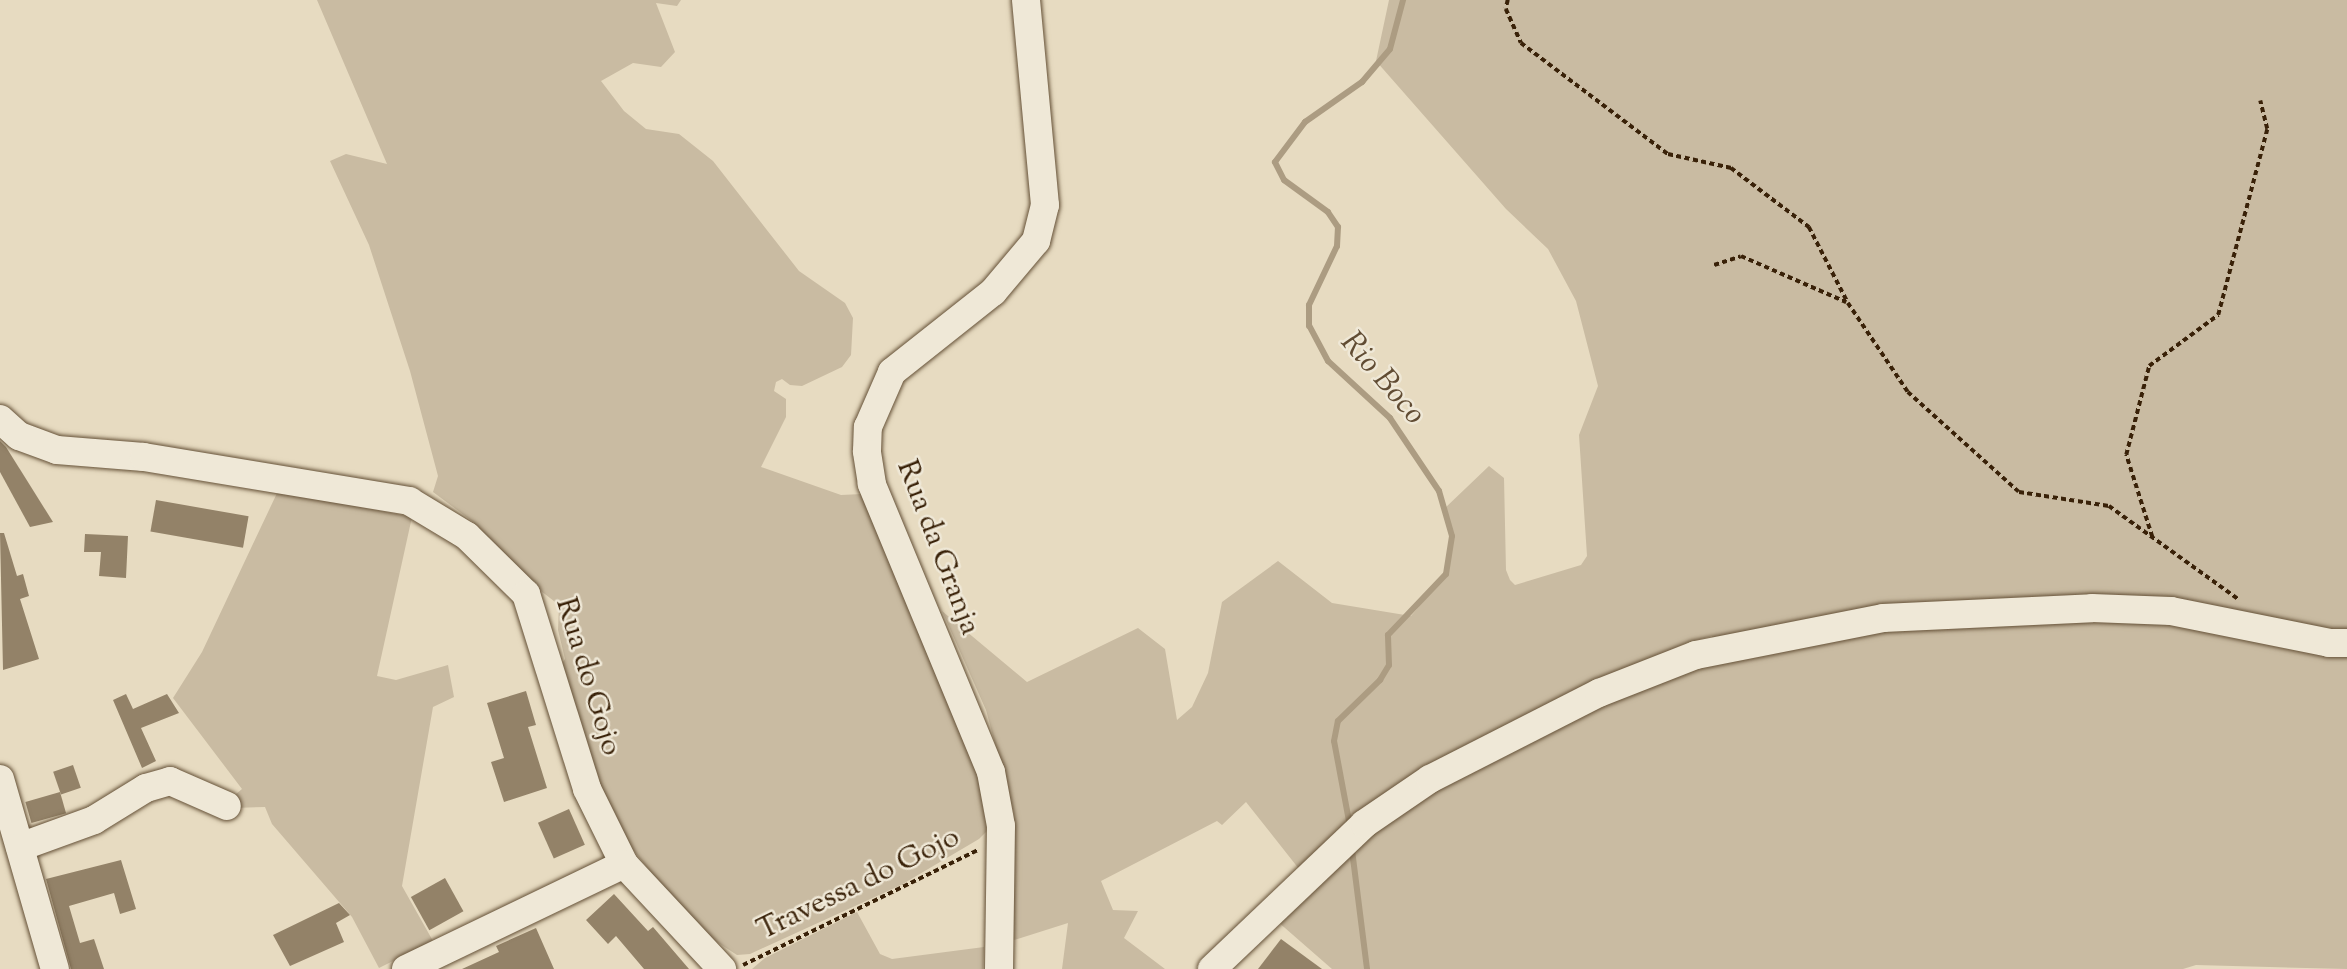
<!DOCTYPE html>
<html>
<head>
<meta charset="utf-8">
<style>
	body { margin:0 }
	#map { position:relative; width:2347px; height:969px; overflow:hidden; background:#e7dbc1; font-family:"Sorts Mill Goudy",serif }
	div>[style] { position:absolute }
	.green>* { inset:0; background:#c9bba2 }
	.stream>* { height:6px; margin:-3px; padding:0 3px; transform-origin:3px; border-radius:3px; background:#ac9c82 }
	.building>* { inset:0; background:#938268; transform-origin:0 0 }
	.path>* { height:3.5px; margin-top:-1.75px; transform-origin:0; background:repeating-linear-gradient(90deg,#392108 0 5px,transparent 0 8.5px) }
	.roads { filter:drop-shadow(0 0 2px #645036) drop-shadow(0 0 2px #645036) }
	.minor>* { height:28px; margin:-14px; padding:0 14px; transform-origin:14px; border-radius:14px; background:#efe8d7 }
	span { translate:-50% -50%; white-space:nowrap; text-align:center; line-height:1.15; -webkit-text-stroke:5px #efe8d7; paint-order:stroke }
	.street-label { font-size:30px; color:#392108 }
	.water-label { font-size:32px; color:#614c33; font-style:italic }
</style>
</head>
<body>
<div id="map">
	<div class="green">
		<i style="clip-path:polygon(317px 0,681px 0,677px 6px,656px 3px,675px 52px,661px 67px,633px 63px,601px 81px,624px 111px,646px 129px,679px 134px,713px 161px,799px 271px,845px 303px,853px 318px,851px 355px,842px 367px,802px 386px,790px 385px,782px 379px,776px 382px,774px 391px,786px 399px,786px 417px,761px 467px,841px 495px,862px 494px,977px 770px,987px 831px,979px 839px,901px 885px,750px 954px,737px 955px,697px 929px,621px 835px,603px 804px,561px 665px,565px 659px,558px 630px,559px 605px,532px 584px,472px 521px,433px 492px,438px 476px,410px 371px,369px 245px,330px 161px,346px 154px,387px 164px)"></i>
		<i style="clip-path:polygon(1389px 0,2347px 0,2347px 969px,2196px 965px,2183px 969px,1332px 969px,1277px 921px,1351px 850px,1457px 775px,1574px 714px,1718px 660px,1712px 636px,1686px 643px,1489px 734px,1299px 869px,1246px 802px,1222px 825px,1217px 821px,1101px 881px,1113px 910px,1138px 911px,1124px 938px,1165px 969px,1062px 969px,1068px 923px,1011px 941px,1014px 814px,986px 710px,942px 611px,1027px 682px,1138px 628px,1165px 649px,1177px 720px,1192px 707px,1208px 673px,1222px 602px,1278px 561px,1332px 603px,1411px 616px,1446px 574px,1452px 536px,1444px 509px,1489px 466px,1504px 478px,1506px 570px,1510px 580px,1515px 585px,1581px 565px,1587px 556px,1579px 435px,1598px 386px,1576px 301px,1548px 249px,1506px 209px,1376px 61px)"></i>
		<i style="clip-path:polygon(278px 491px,412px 517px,377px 676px,396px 680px,448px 665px,454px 697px,433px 707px,402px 886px,433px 941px,379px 968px,352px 917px,272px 824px,265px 807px,233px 808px,230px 799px,242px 789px,173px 698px,202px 652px)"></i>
		<i style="clip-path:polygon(857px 912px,880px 954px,892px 959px,984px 947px,983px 969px,752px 969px,765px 958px)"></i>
	</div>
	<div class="stream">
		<i style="left:1349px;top:821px;width:81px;rotate:-100.6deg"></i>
		<i style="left:1334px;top:741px;width:20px;rotate:-79deg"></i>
		<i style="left:1338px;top:721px;width:59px;rotate:-44.3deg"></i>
		<i style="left:1380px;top:680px;width:17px;rotate:-59deg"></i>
		<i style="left:1389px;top:665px;width:30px;rotate:-92deg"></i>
		<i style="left:1388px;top:635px;width:84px;rotate:-46.4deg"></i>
		<i style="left:1446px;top:574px;width:38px;rotate:-81deg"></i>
		<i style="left:1452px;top:536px;width:47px;rotate:-106.1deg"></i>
		<i style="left:1439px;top:491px;width:88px;rotate:-123.9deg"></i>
		<i style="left:1390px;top:418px;width:84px;rotate:-137.4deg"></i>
		<i style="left:1328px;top:361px;width:40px;rotate:-118deg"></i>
		<i style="left:1309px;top:326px;width:21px;rotate:-90deg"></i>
		<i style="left:1309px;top:305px;width:65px;rotate:-64.6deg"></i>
		<i style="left:1337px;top:246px;width:19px;rotate:-87deg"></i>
		<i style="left:1338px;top:227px;width:18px;rotate:-124deg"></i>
		<i style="left:1328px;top:212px;width:54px;rotate:-144deg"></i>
		<i style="left:1284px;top:180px;width:20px;rotate:-117deg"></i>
		<i style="left:1275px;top:162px;width:50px;rotate:-53.1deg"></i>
		<i style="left:1305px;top:122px;width:70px;rotate:-35.1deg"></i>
		<i style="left:1362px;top:82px;width:43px;rotate:-49.7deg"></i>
		<i style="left:1390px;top:49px;width:51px;rotate:-75.1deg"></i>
		<i style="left:1352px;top:850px;width:120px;rotate:82.8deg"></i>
	</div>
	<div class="building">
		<i style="clip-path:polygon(0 441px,6px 447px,53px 522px,30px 527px,0 472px)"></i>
		<i style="left:156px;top:500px;width:94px;height:32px;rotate:10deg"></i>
		<i style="clip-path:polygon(0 533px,4px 533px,17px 576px,23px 574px,29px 596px,20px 599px,39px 659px,3px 670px)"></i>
		<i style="clip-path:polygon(85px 534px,128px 536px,126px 578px,99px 576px,101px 552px,84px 552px)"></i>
		<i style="clip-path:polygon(526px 691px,536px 725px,528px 727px,547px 788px,504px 802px,491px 762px,504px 758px,487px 703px)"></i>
		<i style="clip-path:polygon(126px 694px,133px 709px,167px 694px,179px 713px,141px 728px,156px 761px,142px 768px,113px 700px)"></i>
		<i style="left:73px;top:765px;width:24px;height:21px;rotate:71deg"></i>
		<i style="left:60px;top:792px;width:22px;height:36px;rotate:74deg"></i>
		<i style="left:569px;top:809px;width:39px;height:34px;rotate:66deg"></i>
		<i style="clip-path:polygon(121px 860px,136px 909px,120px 914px,114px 893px,69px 906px,80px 943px,94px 939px,104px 969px,71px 969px,46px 879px)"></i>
		<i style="left:445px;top:878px;width:38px;height:39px;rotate:61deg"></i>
		<i style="clip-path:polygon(614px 894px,648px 931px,653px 927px,689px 969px,644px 969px,616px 936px,608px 944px,586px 920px)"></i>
		<i style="clip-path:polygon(339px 903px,350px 915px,336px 923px,344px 942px,290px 966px,273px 935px)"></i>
		<i style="clip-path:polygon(536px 928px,554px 969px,462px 969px,499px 952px,496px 946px)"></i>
		<i style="clip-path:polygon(1281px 939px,1322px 969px,1258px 969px)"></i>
	</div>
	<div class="path">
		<i style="left:1508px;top:0;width:9px;rotate:103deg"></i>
		<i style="left:1506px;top:9px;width:37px;rotate:66deg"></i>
		<i style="left:1521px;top:43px;width:184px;rotate:37.1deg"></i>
		<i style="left:1668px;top:154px;width:65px;rotate:12.5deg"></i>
		<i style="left:1731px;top:168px;width:98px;rotate:37.1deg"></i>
		<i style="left:1809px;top:227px;width:85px;rotate:62.8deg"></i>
		<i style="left:1848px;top:303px;width:107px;rotate:56deg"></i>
		<i style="left:1908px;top:392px;width:149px;rotate:42deg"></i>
		<i style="left:2019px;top:492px;width:91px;rotate:8.8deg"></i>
		<i style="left:2109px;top:506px;width:159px;rotate:35.8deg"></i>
		<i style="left:1714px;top:265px;width:28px;rotate:-18deg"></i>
		<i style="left:1741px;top:256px;width:115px;rotate:23.7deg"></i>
		<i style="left:2152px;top:537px;width:86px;rotate:-107.6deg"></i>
		<i style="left:2126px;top:455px;width:92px;rotate:-75.5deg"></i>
		<i style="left:2149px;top:366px;width:86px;rotate:-36.5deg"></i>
		<i style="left:2218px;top:315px;width:192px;rotate:-75.2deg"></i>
		<i style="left:2267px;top:129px;width:29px;rotate:-104deg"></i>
		<i style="left:743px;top:965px;width:262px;rotate:-26.1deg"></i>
	</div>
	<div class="roads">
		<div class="minor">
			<i style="left:0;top:419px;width:25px;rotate:42deg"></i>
			<i style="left:19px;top:436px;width:40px;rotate:20.2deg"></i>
			<i style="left:57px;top:450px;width:87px;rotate:4.6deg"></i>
			<i style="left:144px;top:457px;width:269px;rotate:9.4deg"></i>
			<i style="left:409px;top:501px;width:68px;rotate:31.1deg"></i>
			<i style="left:467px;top:536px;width:83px;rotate:44.5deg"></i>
			<i style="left:526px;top:594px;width:204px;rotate:72.6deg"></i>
			<i style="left:587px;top:789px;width:84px;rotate:63.7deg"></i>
			<i style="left:624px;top:864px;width:144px;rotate:47deg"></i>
			<i style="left:0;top:779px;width:198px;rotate:73.9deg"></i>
			<i style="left:20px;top:847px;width:79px;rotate:-20deg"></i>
			<i style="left:94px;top:820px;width:61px;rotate:-31.6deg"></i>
			<i style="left:146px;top:788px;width:25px;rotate:-16deg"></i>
			<i style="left:170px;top:781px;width:62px;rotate:23.7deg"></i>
			<i style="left:406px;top:969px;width:242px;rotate:-25.7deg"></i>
			<i style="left:999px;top:969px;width:143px;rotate:-89.2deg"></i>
			<i style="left:1001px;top:826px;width:55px;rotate:-100.5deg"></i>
			<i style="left:991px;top:772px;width:312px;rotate:-112.5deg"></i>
			<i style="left:872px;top:484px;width:33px;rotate:-99deg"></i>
			<i style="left:867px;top:451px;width:24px;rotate:-88deg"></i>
			<i style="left:868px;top:427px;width:60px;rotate:-66.4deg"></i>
			<i style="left:892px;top:372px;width:129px;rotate:-38.4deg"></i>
			<i style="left:993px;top:292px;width:67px;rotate:-49.9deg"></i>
			<i style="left:1036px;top:241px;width:37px;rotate:-76deg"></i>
			<i style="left:1045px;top:205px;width:206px;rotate:-95.3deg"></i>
			<i style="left:1212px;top:969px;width:210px;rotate:-43.6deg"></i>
			<i style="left:1364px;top:824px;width:80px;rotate:-34.3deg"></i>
			<i style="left:1430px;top:779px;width:190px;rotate:-27deg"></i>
			<i style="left:1599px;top:693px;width:104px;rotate:-21.4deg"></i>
			<i style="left:1696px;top:655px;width:191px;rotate:-11.2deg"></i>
			<i style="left:1883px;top:618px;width:209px;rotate:-2.7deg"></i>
			<i style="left:2092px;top:608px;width:79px;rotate:2.2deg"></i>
			<i style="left:2171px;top:611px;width:161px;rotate:11.4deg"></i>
			<i style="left:2329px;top:643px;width:18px"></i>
		</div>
	</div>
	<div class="street-label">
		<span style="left:937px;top:548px;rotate:69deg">Rua da Granja</span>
		<span style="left:587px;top:677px;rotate:73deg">Rua do Gojo</span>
		<span style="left:859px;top:885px;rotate:-26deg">Travessa do Gojo</span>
	</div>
	<div class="water-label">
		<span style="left:1382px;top:379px;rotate:49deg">Rio Boco</span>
	</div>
</div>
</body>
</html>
